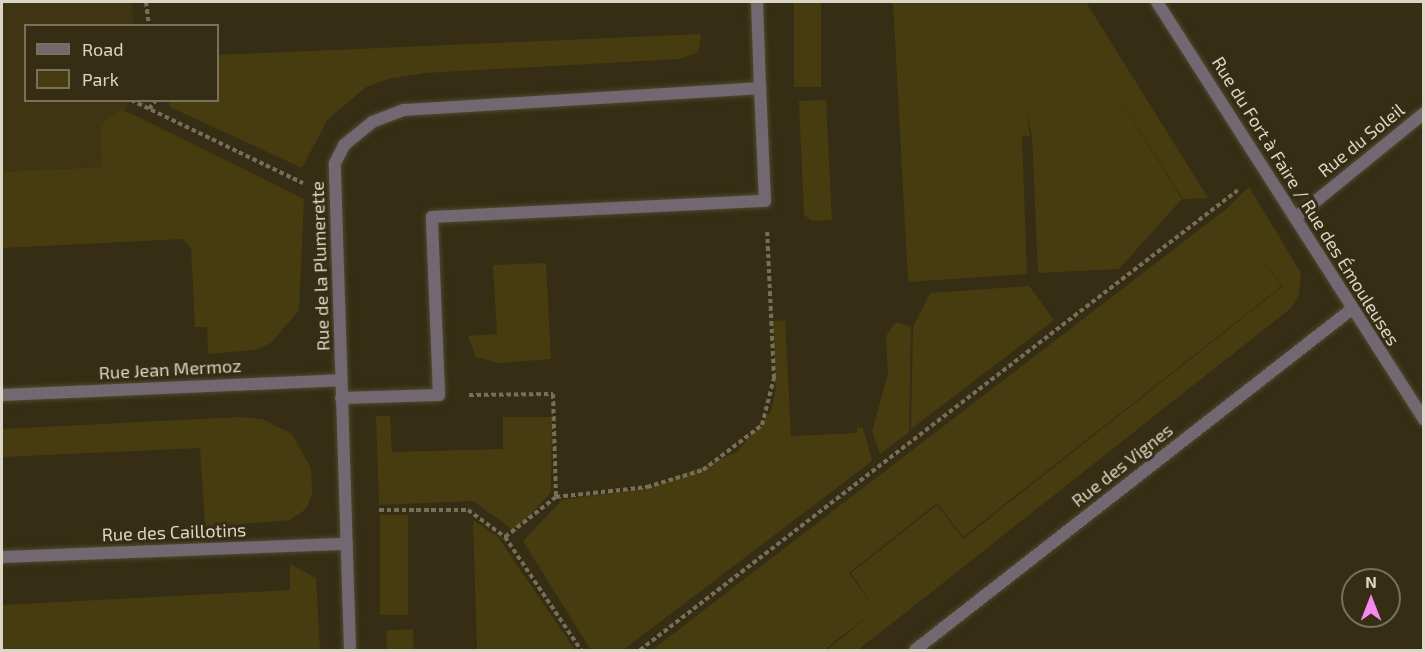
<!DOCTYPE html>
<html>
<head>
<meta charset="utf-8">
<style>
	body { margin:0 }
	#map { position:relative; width:1425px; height:652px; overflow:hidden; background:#362e14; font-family:"Exo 2",sans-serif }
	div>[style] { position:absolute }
	.built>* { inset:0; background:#3f3513 }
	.green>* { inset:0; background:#473b10; transform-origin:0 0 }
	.path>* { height:4px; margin-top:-2px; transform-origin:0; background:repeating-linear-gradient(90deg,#76705a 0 4.5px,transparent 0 7.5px) }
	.roads { filter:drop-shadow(0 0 2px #504930) drop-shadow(0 0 2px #504930) }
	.service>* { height:12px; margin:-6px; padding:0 6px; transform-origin:6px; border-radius:6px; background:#726871 }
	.minor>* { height:12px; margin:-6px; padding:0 6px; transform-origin:6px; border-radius:6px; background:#726871 }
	span { translate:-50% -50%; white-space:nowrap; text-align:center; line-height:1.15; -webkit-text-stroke:6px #362e14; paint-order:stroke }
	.street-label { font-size:18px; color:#dad6c6 }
	.frame { position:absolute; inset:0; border:3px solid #dad6c6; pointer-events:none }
	.legend { position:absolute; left:24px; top:24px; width:195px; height:78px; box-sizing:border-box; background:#362e14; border:2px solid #78715b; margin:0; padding:8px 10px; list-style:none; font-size:18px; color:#dad6c6 }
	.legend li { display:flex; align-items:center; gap:12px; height:30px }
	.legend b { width:30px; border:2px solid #78715b }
	.north { position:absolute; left:1341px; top:568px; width:60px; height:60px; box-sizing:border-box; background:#362e14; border:2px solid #78715b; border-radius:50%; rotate:0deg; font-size:16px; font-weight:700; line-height:24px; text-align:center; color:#dad6c6 }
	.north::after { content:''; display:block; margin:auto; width:21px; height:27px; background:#f589ef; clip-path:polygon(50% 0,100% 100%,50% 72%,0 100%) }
</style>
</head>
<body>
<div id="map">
	<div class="built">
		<i style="clip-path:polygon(2px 2px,132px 2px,133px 25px,26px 26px,26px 100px,129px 101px,103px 167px,2px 172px)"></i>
	</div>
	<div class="green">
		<i style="left:794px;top:2px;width:27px;height:85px"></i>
		<i style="clip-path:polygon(893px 2px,1086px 2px,1208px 198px,1183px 199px,1085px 45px,1182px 199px,1119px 269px,1038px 273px,1032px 137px,1026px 105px,1030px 136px,1022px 137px,1027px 274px,908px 282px)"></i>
		<i style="clip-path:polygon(701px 34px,698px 52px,680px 59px,425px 73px,388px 79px,366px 87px,328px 119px,302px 168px,170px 107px,169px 101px,218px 100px,218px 55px)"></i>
		<i style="clip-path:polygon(826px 100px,832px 220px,812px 221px,804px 215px,799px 101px)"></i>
		<i style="clip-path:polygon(119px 111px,128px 112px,304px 199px,299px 310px,271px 343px,255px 350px,208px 354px,207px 327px,195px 327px,191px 248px,183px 239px,2px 248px,2px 172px,102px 167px,101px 129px,105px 121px)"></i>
		<i style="clip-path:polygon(evenodd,1249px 187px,1301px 273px,1299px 295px,1291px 308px,858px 650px,827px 650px,877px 609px,824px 650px,652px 650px,1225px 210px,1249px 187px,1254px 248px,1283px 286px,963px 539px,937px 505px,851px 573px,874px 607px,849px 573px,937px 503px,963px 537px,1282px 286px,1254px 248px)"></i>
		<i style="clip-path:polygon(546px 263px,551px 359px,499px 363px,476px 357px,468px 336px,497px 334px,493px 265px)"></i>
		<i style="clip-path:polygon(1029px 286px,1054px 320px,911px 429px,913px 327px,930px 293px)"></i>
		<i style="clip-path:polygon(785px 320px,791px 436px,857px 433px,857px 427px,863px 428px,872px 461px,623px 650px,591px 650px,523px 541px,562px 500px,652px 487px,737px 452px,771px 411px,776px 388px,773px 321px)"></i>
		<i style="clip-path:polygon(896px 322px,911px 327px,909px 432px,880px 454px,872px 431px,888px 374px,886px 336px)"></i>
		<i style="clip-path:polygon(390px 416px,392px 452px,503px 449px,503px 417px,552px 417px,551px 492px,518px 528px,512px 529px,473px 501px,379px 505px,376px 416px)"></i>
		<i style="clip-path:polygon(240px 417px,262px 419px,292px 434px,311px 468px,312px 494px,306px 509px,290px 520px,205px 527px,200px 448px,2px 457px,2px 429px)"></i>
		<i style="left:380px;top:515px;width:28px;height:100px"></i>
		<i style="clip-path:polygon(473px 520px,498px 537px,575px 650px,477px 650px)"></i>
		<i style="clip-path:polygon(290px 564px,316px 578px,320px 650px,2px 650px,2px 605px,290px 590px)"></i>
		<i style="left:413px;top:629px;width:21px;height:27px;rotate:87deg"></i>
	</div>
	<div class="path">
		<i style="left:146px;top:2px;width:24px;rotate:83deg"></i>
		<i style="left:131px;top:100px;width:191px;rotate:25.8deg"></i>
		<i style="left:149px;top:109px;width:11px;rotate:-52deg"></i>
		<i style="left:469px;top:395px;width:84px;rotate:-0.7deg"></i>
		<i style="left:553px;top:394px;width:103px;rotate:88.3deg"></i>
		<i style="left:556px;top:497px;width:65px;rotate:141.9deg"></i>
		<i style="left:556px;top:497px;width:92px;rotate:-6.3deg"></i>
		<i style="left:647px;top:487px;width:59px;rotate:-16.9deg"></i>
		<i style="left:703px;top:470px;width:74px;rotate:-37.3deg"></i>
		<i style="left:762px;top:425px;width:49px;rotate:-75.7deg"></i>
		<i style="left:774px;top:378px;width:146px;rotate:-92.7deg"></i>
		<i style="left:379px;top:510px;width:89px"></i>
		<i style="left:468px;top:510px;width:46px;rotate:36.1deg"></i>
		<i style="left:505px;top:537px;width:136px;rotate:56.1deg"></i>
		<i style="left:640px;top:650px;width:754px;rotate:-37.57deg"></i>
	</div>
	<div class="roads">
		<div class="service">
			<i style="left:341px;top:398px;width:98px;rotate:-1.8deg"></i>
			<i style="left:439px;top:395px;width:178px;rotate:-92.3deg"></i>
			<i style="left:432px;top:217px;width:333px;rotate:-2.8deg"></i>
			<i style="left:765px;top:201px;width:113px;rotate:-92.5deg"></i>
		</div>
		<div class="minor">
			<i style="left:1157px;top:2px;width:496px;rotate:57.4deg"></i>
			<i style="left:1295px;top:218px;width:166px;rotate:-39.1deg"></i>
			<i style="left:2px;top:395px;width:339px;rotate:-2.5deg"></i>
			<i style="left:2px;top:557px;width:345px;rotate:-2.2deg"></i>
			<i style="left:350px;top:650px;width:487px;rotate:-91.8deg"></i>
			<i style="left:335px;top:163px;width:20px;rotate:-63deg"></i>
			<i style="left:344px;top:145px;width:36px;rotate:-39deg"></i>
			<i style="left:372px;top:122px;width:34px;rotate:-21deg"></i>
			<i style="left:404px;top:110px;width:357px;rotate:-3.5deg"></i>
			<i style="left:760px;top:88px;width:86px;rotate:-92deg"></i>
			<i style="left:915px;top:650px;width:554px;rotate:-37.97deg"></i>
		</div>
	</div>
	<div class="street-label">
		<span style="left:1361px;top:140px;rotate:-39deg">Rue du Soleil</span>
		<span style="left:1306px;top:201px;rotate:58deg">Rue du Fort à Faire / Rue des Émouleuses</span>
		<span style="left:320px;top:266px;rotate:-92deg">Rue de la Plumerette</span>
		<span style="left:170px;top:369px;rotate:-3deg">Rue Jean Mermoz</span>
		<span style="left:1122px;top:465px;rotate:-38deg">Rue des Vignes</span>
		<span style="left:174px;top:532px;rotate:-2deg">Rue des Caillotins</span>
	</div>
	<div class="frame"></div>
	<ul class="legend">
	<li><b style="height:8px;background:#726871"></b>Road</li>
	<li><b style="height:16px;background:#473b10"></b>Park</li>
	</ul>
	<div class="north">N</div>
</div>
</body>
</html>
